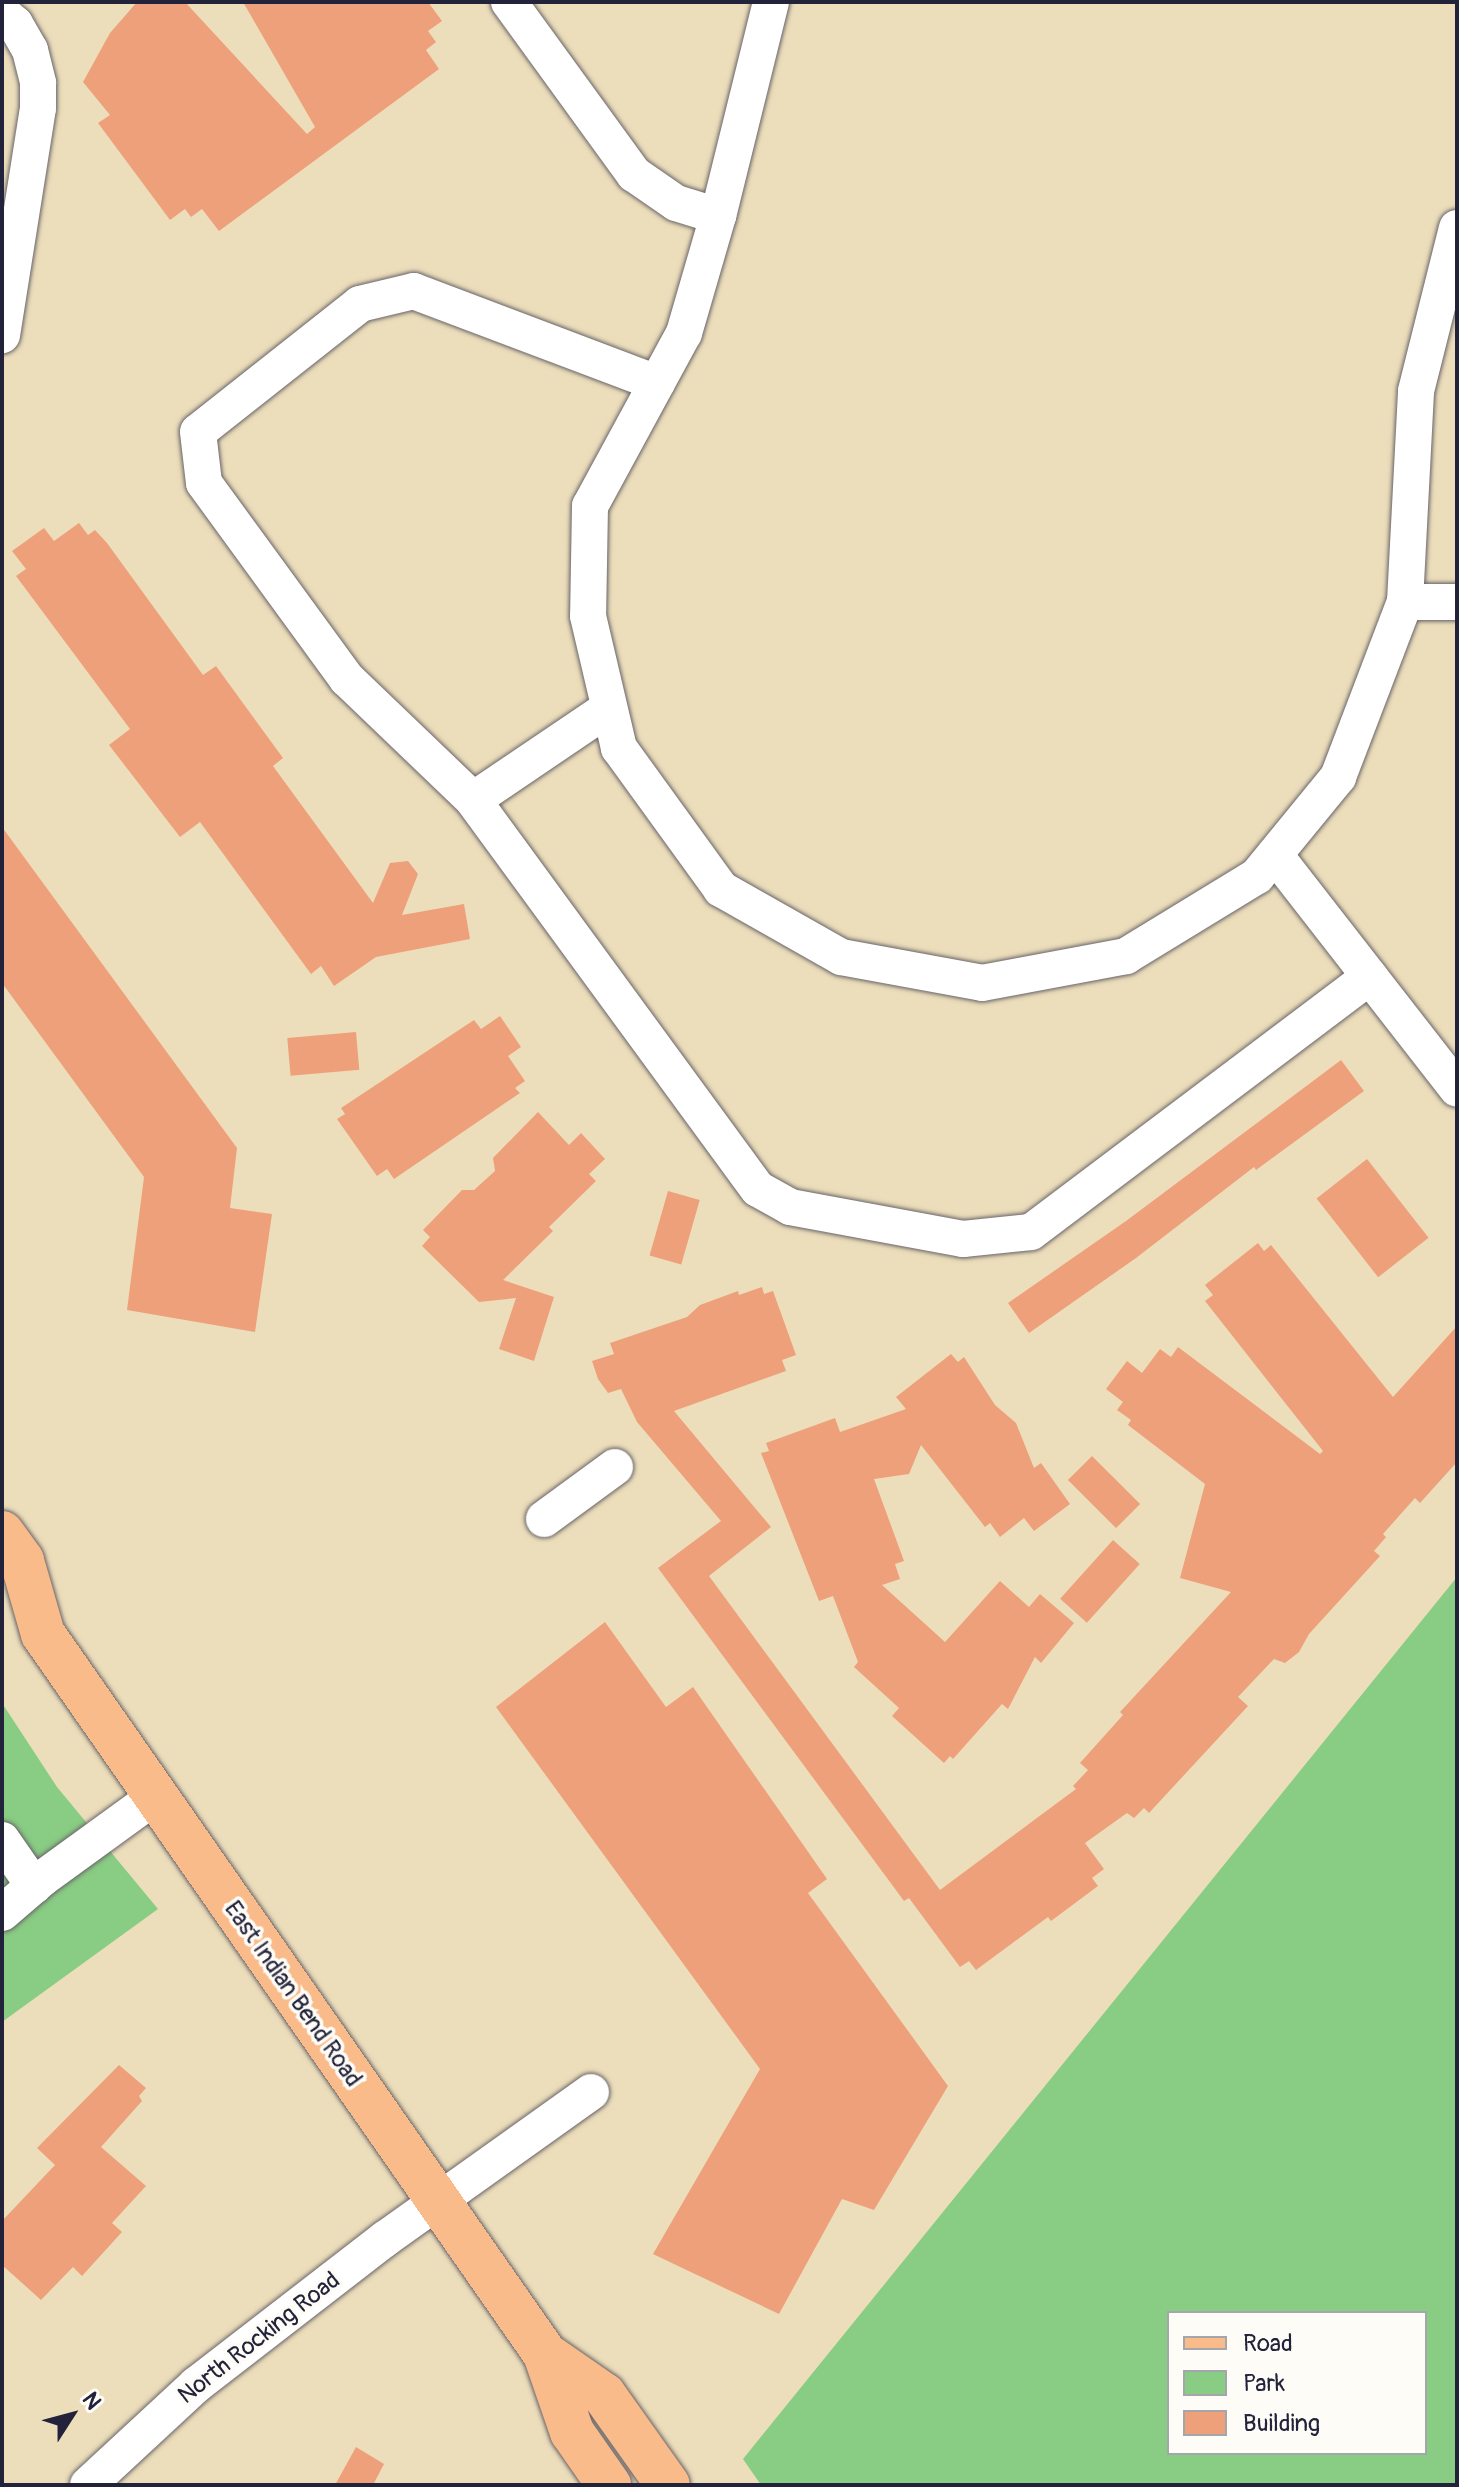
<!DOCTYPE html>
<html>
<head>
<meta charset="utf-8">
<style>
	body { margin:0 }
	#map { position:relative; width:1459px; height:2487px; overflow:hidden; background:#ecdebb; font-family:Pangolin,sans-serif }
	div>[style] { position:absolute }
	.green>* { inset:0; background:#89cc84 }
	.building>* { inset:0; background:#eea07b; transform-origin:0 0 }
	.roads { filter:drop-shadow(0 0 2px #696468) drop-shadow(0 0 2px #696468) }
	.minor>* { height:36px; margin:-18px; padding:0 18px; transform-origin:18px; border-radius:18px; background:#fff }
	.major>* { height:44px; margin:-22px; padding:0 22px; transform-origin:22px; border-radius:22px; background:#fabb8b }
	span { translate:-50% -50%; white-space:nowrap; text-align:center; line-height:1.15; -webkit-text-stroke:7px #fdfcf7; paint-order:stroke }
	.street-label { font-size:24px; color:#22223b }
	.frame { position:absolute; inset:0; border:4px solid #22223b; pointer-events:none }
	.legend { position:absolute; left:1167px; top:2311px; width:260px; height:144px; box-sizing:border-box; background:#fdfcf7; border:2px solid #a5a5ac; margin:0; padding:10px 14px; list-style:none; font-size:24px; color:#22223b }
	.legend li { display:flex; align-items:center; gap:16px; height:40px }
	.legend b { width:40px; border:2px solid #a5a5ac }
	.north { position:absolute; left:32px; top:2375px; width:80px; height:80px; -webkit-text-stroke:6px #fdfcf7; paint-order:stroke; rotate:54deg; font-size:22px; font-weight:700; line-height:32px; text-align:center; color:#22223b }
	.north::after { content:''; display:block; margin:auto; width:28px; height:36px; background:#22223b; clip-path:polygon(50% 0,100% 100%,50% 72%,0 100%) }
</style>
</head>
<body>
<div id="map">
	<div class="green">
		<i style="clip-path:polygon(evenodd,1457px 1577px,1457px 2485px,761px 2485px,743px 2459px,1457px 1577px,1169px 2313px,1425px 2313px,1425px 2453px,1169px 2453px,1169px 2313px)"></i>
		<i style="clip-path:polygon(2px 1703px,57px 1787px,158px 1909px,2px 2022px)"></i>
	</div>
	<div class="building">
		<i style="clip-path:polygon(137px 2px,185px 2px,307px 134px,315px 127px,243px 2px,428px 2px,442px 21px,428px 31px,436px 42px,426px 50px,439px 69px,219px 231px,202px 209px,191px 217px,185px 209px,170px 220px,98px 123px,110px 115px,83px 82px,110px 33px)"></i>
		<i style="clip-path:polygon(79px 523px,88px 535px,95px 530px,107px 543px,203px 675px,216px 666px,283px 758px,273px 766px,373px 903px,390px 863px,408px 861px,418px 874px,402px 915px,464px 904px,470px 939px,376px 957px,334px 986px,321px 966px,311px 974px,200px 822px,180px 837px,109px 745px,130px 729px,16px 576px,26px 569px,12px 551px,44px 528px,54px 541px)"></i>
		<i style="clip-path:polygon(2px 827px,237px 1148px,230px 1208px,272px 1214px,255px 1332px,127px 1310px,144px 1177px,2px 983px)"></i>
		<i style="clip-path:polygon(500px 1016px,521px 1047px,508px 1056px,525px 1081px,515px 1088px,520px 1093px,394px 1179px,387px 1169px,377px 1176px,337px 1119px,345px 1114px,341px 1108px,474px 1020px,481px 1029px)"></i>
		<i style="left:356px;top:1032px;width:38px;height:69px;rotate:85deg"></i>
		<i style="clip-path:polygon(1341px 1060px,1364px 1091px,1256px 1170px,1254px 1167px,1136px 1258px,1029px 1333px,1008px 1303px,1126px 1221px)"></i>
		<i style="clip-path:polygon(538px 1112px,569px 1145px,581px 1133px,605px 1159px,589px 1174px,596px 1181px,549px 1227px,553px 1231px,503px 1280px,554px 1297px,534px 1361px,499px 1349px,516px 1298px,479px 1302px,422px 1246px,430px 1237px,423px 1230px,462px 1190px,474px 1190px,495px 1171px,493px 1158px)"></i>
		<i style="left:1367px;top:1159px;width:100px;height:64px;rotate:52deg"></i>
		<i style="left:668px;top:1191px;width:33px;height:67px;rotate:16deg"></i>
		<i style="clip-path:polygon(1258px 1243px,1264px 1251px,1271px 1245px,1393px 1397px,1457px 1326px,1457px 1462px,1420px 1503px,1415px 1498px,1383px 1534px,1386px 1537px,1374px 1551px,1380px 1556px,1309px 1634px,1299px 1652px,1285px 1663px,1274px 1659px,1238px 1697px,1248px 1706px,1149px 1813px,1144px 1808px,1134px 1818px,1127px 1813px,1085px 1843px,1104px 1869px,1092px 1878px,1098px 1886px,1051px 1921px,1048px 1917px,976px 1970px,969px 1961px,960px 1967px,909px 1898px,904px 1901px,658px 1568px,721px 1521px,637px 1422px,621px 1389px,608px 1393px,598px 1379px,592px 1361px,614px 1354px,610px 1343px,687px 1317px,700px 1305px,738px 1291px,739px 1295px,762px 1287px,764px 1294px,773px 1291px,796px 1355px,782px 1360px,786px 1371px,674px 1411px,771px 1527px,709px 1576px,940px 1890px,1076px 1789px,1073px 1786px,1088px 1770px,1080px 1763px,1123px 1715px,1120px 1712px,1231px 1592px,1180px 1578px,1205px 1484px,1128px 1425px,1131px 1420px,1117px 1410px,1123px 1402px,1106px 1389px,1127px 1361px,1142px 1373px,1160px 1349px,1171px 1357px,1178px 1347px,1320px 1454px,1323px 1451px,1205px 1301px,1213px 1295px,1205px 1285px)"></i>
		<i style="clip-path:polygon(951px 1354px,958px 1362px,964px 1357px,995px 1405px,1016px 1423px,1034px 1468px,1041px 1463px,1070px 1504px,1034px 1531px,1024px 1518px,1000px 1537px,990px 1523px,985px 1527px,921px 1445px,909px 1474px,874px 1479px,904px 1561px,895px 1564px,900px 1579px,882px 1585px,945px 1642px,1000px 1581px,1029px 1607px,1040px 1594px,1074px 1623px,1041px 1663px,1035px 1657px,1008px 1709px,1002px 1704px,953px 1759px,950px 1756px,944px 1763px,892px 1716px,899px 1708px,854px 1667px,858px 1662px,833px 1596px,819px 1601px,761px 1453px,769px 1451px,766px 1443px,835px 1418px,840px 1432px,906px 1409px,896px 1397px)"></i>
		<i style="left:1092px;top:1456px;width:68px;height:34px;rotate:45deg"></i>
		<i style="left:1113px;top:1540px;width:36px;height:79px;rotate:42deg"></i>
		<i style="clip-path:polygon(605px 1622px,666px 1707px,693px 1687px,827px 1879px,808px 1893px,948px 2086px,874px 2210px,842px 2199px,779px 2314px,653px 2254px,760px 2069px,496px 1707px)"></i>
		<i style="clip-path:polygon(119px 2065px,146px 2088px,139px 2096px,142px 2101px,101px 2147px,146px 2186px,112px 2223px,122px 2232px,82px 2276px,73px 2267px,41px 2300px,2px 2265px,2px 2221px,55px 2165px,37px 2148px)"></i>
		<i style="clip-path:polygon(356px 2447px,384px 2464px,373px 2485px,335px 2485px)"></i>
	</div>
	<div class="roads">
		<div class="minor">
			<i style="left:509px;top:2px;width:213px;rotate:54deg"></i>
			<i style="left:634px;top:174px;width:51px;rotate:34.6deg"></i>
			<i style="left:676px;top:203px;width:44px;rotate:17.2deg"></i>
			<i style="left:771px;top:2px;width:220px;rotate:103.9deg"></i>
			<i style="left:718px;top:216px;width:122px;rotate:106.2deg"></i>
			<i style="left:684px;top:333px;width:197px;rotate:118.5deg"></i>
			<i style="left:590px;top:506px;width:110px;rotate:91deg"></i>
			<i style="left:588px;top:616px;width:136px;rotate:76.8deg"></i>
			<i style="left:619px;top:748px;width:174px;rotate:54.1deg"></i>
			<i style="left:721px;top:889px;width:138px;rotate:29.5deg"></i>
			<i style="left:841px;top:957px;width:143px;rotate:10.4deg"></i>
			<i style="left:982px;top:983px;width:147px;rotate:-10.6deg"></i>
			<i style="left:1126px;top:956px;width:153px;rotate:-31.4deg"></i>
			<i style="left:1257px;top:876px;width:128px;rotate:-50.7deg"></i>
			<i style="left:1338px;top:777px;width:187px;rotate:-69.1deg"></i>
			<i style="left:1405px;top:602px;width:211px;rotate:-87deg"></i>
			<i style="left:1416px;top:391px;width:168px;rotate:-75.9deg"></i>
			<i style="left:2px;top:13px;width:17px;rotate:40deg"></i>
			<i style="left:15px;top:24px;width:30px;rotate:60deg"></i>
			<i style="left:30px;top:50px;width:34px;rotate:76deg"></i>
			<i style="left:38px;top:83px;width:25px;rotate:90deg"></i>
			<i style="left:38px;top:108px;width:230px;rotate:99deg"></i>
			<i style="left:657px;top:383px;width:260px;rotate:-159.3deg"></i>
			<i style="left:414px;top:291px;width:56px;rotate:166.5deg"></i>
			<i style="left:360px;top:304px;width:206px;rotate:141.7deg"></i>
			<i style="left:198px;top:432px;width:51px;rotate:83.3deg"></i>
			<i style="left:204px;top:483px;width:243px;rotate:53.9deg"></i>
			<i style="left:347px;top:679px;width:175px;rotate:43.8deg"></i>
			<i style="left:473px;top:800px;width:482px;rotate:53.8deg"></i>
			<i style="left:758px;top:1189px;width:37px;rotate:29deg"></i>
			<i style="left:790px;top:1207px;width:176px;rotate:10.5deg"></i>
			<i style="left:963px;top:1239px;width:68px;rotate:-5.9deg"></i>
			<i style="left:1031px;top:1232px;width:424px;rotate:-37deg"></i>
			<i style="left:1405px;top:602px;width:52px"></i>
			<i style="left:473px;top:800px;width:164px;rotate:-34.1deg"></i>
			<i style="left:1275px;top:855px;width:296px;rotate:52.1deg"></i>
			<i style="left:544px;top:1519px;width:88px;rotate:-36.2deg"></i>
			<i style="left:2px;top:1840px;width:56px;rotate:55.2deg"></i>
			<i style="left:2px;top:1913px;width:54px;rotate:-40.5deg"></i>
			<i style="left:43px;top:1878px;width:140px;rotate:-36deg"></i>
			<i style="left:88px;top:2485px;width:147px;rotate:-42.8deg"></i>
			<i style="left:196px;top:2385px;width:239px;rotate:-37.7deg"></i>
			<i style="left:385px;top:2239px;width:253px;rotate:-35.5deg"></i>
		</div>
		<div class="major">
			<i style="left:2px;top:1533px;width:34px;rotate:54deg"></i>
			<i style="left:22px;top:1561px;width:76px;rotate:74deg"></i>
			<i style="left:43px;top:1634px;width:878px;rotate:55.11deg"></i>
			<i style="left:545px;top:2354px;width:83px;rotate:70.9deg"></i>
			<i style="left:572px;top:2432px;width:65px;rotate:55.1deg"></i>
			<i style="left:545px;top:2354px;width:72px;rotate:34.8deg"></i>
			<i style="left:604px;top:2395px;width:110px;rotate:54.6deg"></i>
		</div>
	</div>
	<div class="street-label">
		<span style="left:293px;top:1994px;rotate:55deg">East Indian Bend Road</span>
		<span style="left:259px;top:2338px;rotate:-38deg">North Rocking Road</span>
	</div>
	<div class="frame"></div>
	<ul class="legend">
	<li><b style="height:10px;background:#fabb8b"></b>Road</li>
	<li><b style="height:22px;background:#89cc84"></b>Park</li>
	<li><b style="height:22px;background:#eea07b"></b>Building</li>
	</ul>
	<div class="north">N</div>
</div>
</body>
</html>
